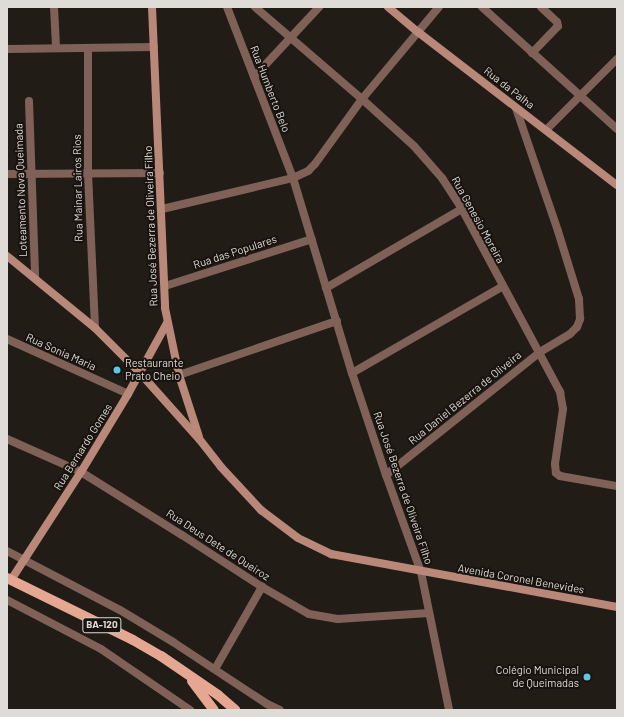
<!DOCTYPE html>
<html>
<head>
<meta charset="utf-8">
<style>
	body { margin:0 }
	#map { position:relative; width:624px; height:717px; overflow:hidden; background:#221c17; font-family:Barlow,sans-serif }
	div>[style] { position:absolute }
	.street>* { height:8px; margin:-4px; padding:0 4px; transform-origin:4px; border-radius:4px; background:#806158 }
	.secondary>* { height:8px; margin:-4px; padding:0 4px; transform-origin:4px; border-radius:4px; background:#b98879 }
	.primary>* { height:10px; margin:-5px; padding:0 5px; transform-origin:5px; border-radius:5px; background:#e5a692 }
	.dots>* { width:11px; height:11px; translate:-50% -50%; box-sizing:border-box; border:2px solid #18130e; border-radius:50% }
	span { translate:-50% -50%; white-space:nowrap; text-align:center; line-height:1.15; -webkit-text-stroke:4px #18130e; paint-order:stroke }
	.shield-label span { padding:1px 3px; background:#18130e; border:1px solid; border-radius:3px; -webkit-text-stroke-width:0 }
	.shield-label { font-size:10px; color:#dfdcd8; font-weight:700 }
	.street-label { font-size:11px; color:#dfdcd8 }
	.poi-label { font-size:11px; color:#dfdcd8 }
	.left { translate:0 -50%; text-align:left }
	.right { translate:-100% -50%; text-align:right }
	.frame { position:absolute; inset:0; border:8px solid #dfdcd8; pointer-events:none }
</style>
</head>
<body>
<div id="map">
	<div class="street">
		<i style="left:54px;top:7px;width:40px;rotate:87.1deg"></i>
		<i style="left:227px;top:7px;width:183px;rotate:68.9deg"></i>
		<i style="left:293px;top:178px;width:204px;rotate:73.2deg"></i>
		<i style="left:352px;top:373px;width:108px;rotate:71.6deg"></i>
		<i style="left:386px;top:475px;width:103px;rotate:70.2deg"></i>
		<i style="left:421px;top:572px;width:141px;rotate:78.5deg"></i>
		<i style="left:255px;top:7px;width:141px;rotate:40.7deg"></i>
		<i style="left:362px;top:99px;width:70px;rotate:42.1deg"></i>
		<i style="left:414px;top:146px;width:43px;rotate:48.8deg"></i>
		<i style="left:442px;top:178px;width:37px;rotate:57deg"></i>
		<i style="left:462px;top:209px;width:208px;rotate:61.8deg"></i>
		<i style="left:560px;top:392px;width:17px;rotate:80deg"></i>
		<i style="left:563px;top:409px;width:56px;rotate:98.3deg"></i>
		<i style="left:555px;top:464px;width:9px;rotate:84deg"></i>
		<i style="left:556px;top:473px;width:5px;rotate:37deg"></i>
		<i style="left:560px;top:476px;width:58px;rotate:10deg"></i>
		<i style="left:482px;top:7px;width:182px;rotate:42.1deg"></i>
		<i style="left:88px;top:48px;width:125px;rotate:90deg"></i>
		<i style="left:88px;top:173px;width:155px;rotate:87.4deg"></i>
		<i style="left:7px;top:49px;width:147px;rotate:-0.8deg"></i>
		<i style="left:532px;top:53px;width:37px;rotate:-46deg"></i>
		<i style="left:558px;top:26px;width:4px;rotate:-104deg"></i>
		<i style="left:557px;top:22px;width:22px;rotate:-137deg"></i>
		<i style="left:254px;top:77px;width:96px;rotate:-47.1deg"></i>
		<i style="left:29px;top:101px;width:176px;rotate:88deg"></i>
		<i style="left:546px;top:130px;width:100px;rotate:-45deg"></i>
		<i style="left:7px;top:174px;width:153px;rotate:-0.4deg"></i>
		<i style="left:162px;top:209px;width:135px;rotate:-13.3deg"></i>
		<i style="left:293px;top:178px;width:17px;rotate:-25deg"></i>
		<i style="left:308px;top:171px;width:10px;rotate:-45deg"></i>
		<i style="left:315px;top:164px;width:80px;rotate:-54.1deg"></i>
		<i style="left:362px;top:99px;width:120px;rotate:-50.1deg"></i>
		<i style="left:165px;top:286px;width:154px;rotate:-17.7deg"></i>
		<i style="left:326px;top:288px;width:157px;rotate:-30.2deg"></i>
		<i style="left:7px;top:339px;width:133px;rotate:24.4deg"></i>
		<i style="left:352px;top:373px;width:174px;rotate:-29.9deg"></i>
		<i style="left:179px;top:375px;width:167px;rotate:-18.9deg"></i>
		<i style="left:7px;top:439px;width:81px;rotate:24deg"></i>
		<i style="left:81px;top:472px;width:119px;rotate:32deg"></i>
		<i style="left:182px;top:535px;width:95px;rotate:33deg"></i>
		<i style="left:262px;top:587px;width:54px;rotate:29.9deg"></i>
		<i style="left:309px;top:614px;width:29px;rotate:10deg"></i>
		<i style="left:338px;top:619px;width:91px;rotate:-3.8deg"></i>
		<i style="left:386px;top:475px;width:197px;rotate:-38.6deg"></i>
		<i style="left:540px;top:352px;width:35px;rotate:-31deg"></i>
		<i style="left:570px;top:334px;width:10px;rotate:-45deg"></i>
		<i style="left:577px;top:327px;width:9px;rotate:-69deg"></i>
		<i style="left:580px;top:319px;width:20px;rotate:-93deg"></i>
		<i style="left:579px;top:299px;width:71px;rotate:-107.2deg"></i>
		<i style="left:558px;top:231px;width:130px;rotate:-108.9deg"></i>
		<i style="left:7px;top:551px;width:127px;rotate:27.6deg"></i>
		<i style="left:120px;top:610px;width:62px;rotate:31.1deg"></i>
		<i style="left:173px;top:642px;width:113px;rotate:33.4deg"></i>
		<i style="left:267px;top:704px;width:14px;rotate:25deg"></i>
		<i style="left:7px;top:600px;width:106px;rotate:27.5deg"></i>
		<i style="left:101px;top:649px;width:108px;rotate:34.4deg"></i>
		<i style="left:215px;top:669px;width:95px;rotate:-60.2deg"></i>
	</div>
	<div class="secondary">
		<i style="left:152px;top:7px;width:301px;rotate:87.5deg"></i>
		<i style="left:165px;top:308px;width:68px;rotate:78.2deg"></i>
		<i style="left:179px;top:375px;width:65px;rotate:72.1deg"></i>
		<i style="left:388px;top:7px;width:39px;rotate:40deg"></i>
		<i style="left:418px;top:32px;width:251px;rotate:37.6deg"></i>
		<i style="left:7px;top:256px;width:114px;rotate:39.3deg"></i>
		<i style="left:95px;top:328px;width:64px;rotate:45deg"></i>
		<i style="left:140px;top:373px;width:90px;rotate:48.2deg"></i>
		<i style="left:200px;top:440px;width:34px;rotate:52deg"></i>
		<i style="left:221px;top:467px;width:59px;rotate:47.1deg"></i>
		<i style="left:261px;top:510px;width:46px;rotate:37.1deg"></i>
		<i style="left:298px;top:538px;width:37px;rotate:26deg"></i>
		<i style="left:331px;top:554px;width:291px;rotate:10.5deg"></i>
		<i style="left:11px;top:580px;width:129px;rotate:-57.1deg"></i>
		<i style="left:81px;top:472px;width:91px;rotate:-58.9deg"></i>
		<i style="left:128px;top:394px;width:81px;rotate:-61.2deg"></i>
	</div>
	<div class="primary">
		<i style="left:7px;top:578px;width:140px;rotate:26.2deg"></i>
		<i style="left:133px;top:640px;width:32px;rotate:30deg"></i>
		<i style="left:161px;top:656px;width:69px;rotate:34.4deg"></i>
		<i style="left:218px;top:695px;width:23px;rotate:41deg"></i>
		<i style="left:192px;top:681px;width:36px;rotate:53deg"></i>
	</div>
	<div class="dots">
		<i style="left:117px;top:370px;background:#5ac8e6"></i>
		<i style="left:587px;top:677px;background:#5ac8e6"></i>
	</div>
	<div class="shield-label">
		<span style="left:102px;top:625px">BA-120</span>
	</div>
	<div class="street-label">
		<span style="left:509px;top:88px;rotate:38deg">Rua da Palha</span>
		<span style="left:270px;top:89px;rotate:69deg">Rua Humberto Belo</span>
		<span style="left:78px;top:188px;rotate:-91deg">Rua Mainar Lairos Rios</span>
		<span style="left:21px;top:190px;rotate:-92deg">Loteamento Nova Queimada</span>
		<span style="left:478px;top:220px;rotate:61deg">Rua Genesio Moreira</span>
		<span style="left:151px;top:226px;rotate:-92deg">Rua José Bezerra de Oliveira Filho</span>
		<span style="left:235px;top:252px;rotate:-18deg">Rua das Populares</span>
		<span style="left:61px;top:352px;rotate:24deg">Rua Sonia Maria</span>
		<span style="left:465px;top:398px;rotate:-39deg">Rua Daniel Bezerra de Oliveira</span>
		<span style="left:83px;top:447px;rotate:-58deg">Rua Bernardo Gomes</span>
		<span style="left:403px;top:488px;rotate:71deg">Rua José Bezerra de Oliveira Filho</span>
		<span style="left:218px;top:545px;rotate:33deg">Rua Deus Dete de Queiroz</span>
		<span style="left:521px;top:579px;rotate:10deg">Avenida Coronel Benevides</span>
	</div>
	<div class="poi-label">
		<span class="left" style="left:125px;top:370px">Restaurante<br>Prato Cheio</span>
		<span class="right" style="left:579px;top:677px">Colégio Municipal<br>de Queimadas</span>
	</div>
	<div class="frame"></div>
</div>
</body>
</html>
